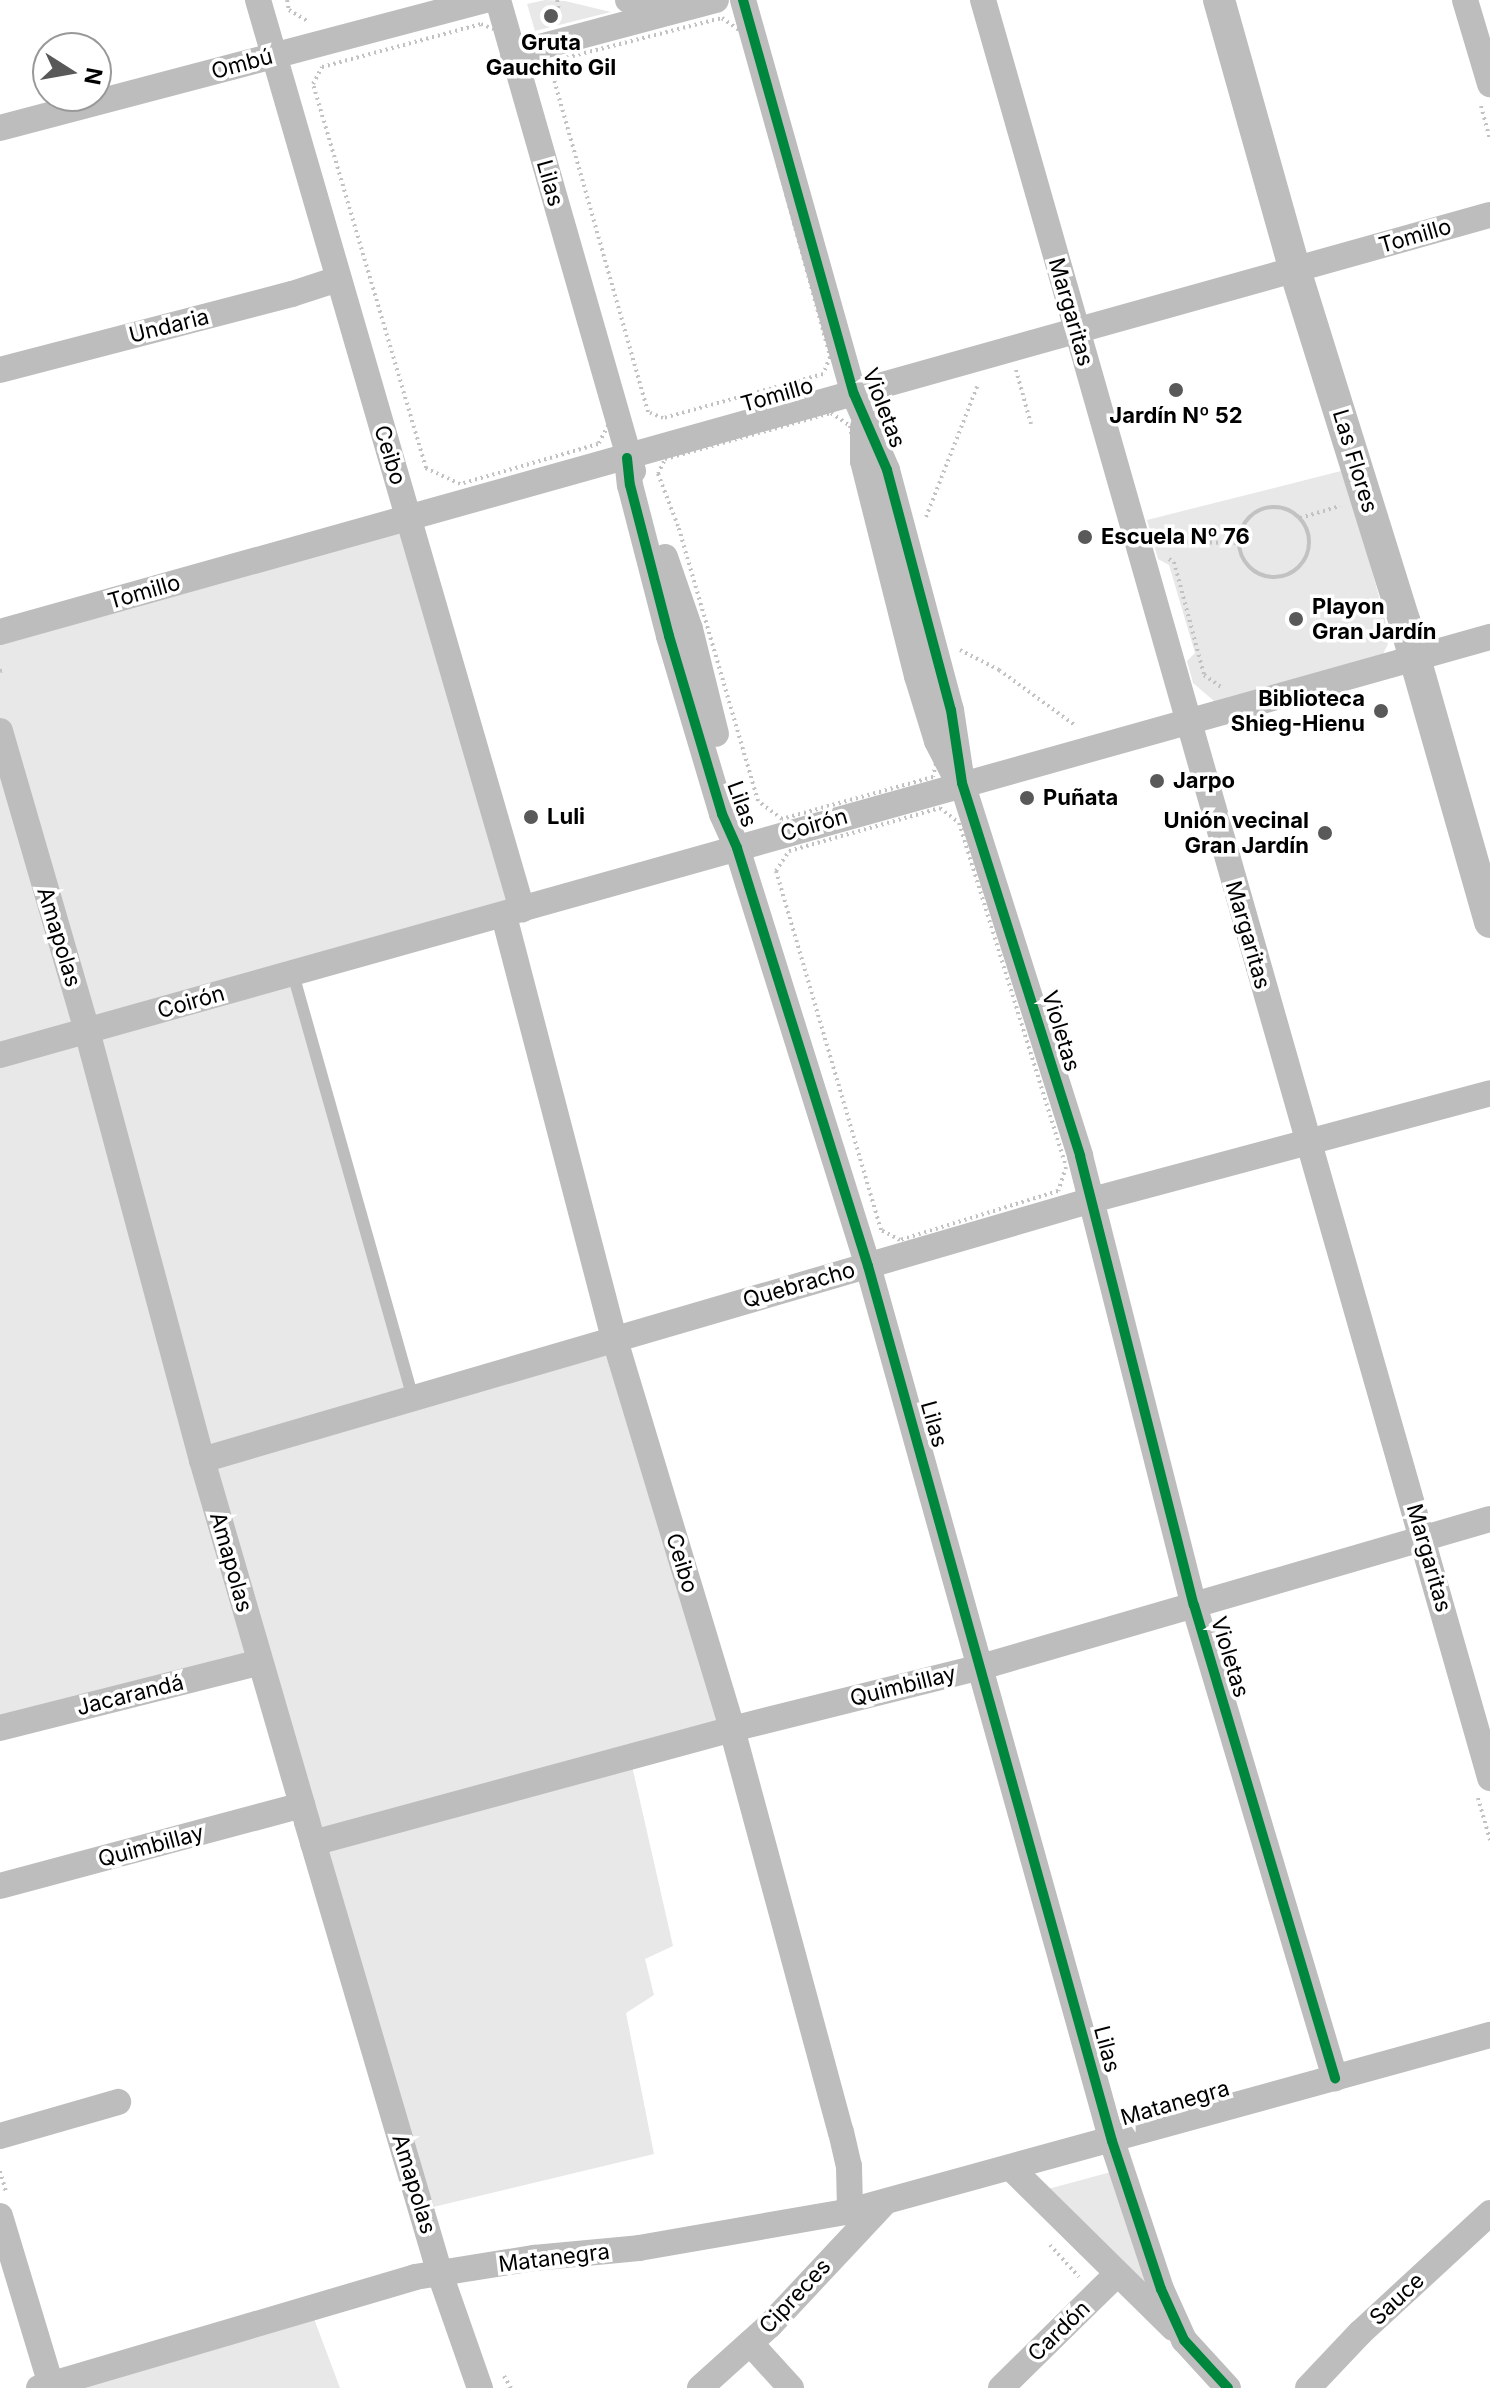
<!DOCTYPE html>
<html>
<head>
<meta charset="utf-8">
<style>
	body { margin:0 }
	#map { position:relative; width:1490px; height:2388px; overflow:hidden; background:#fff; font-family:Inter,sans-serif }
	div>[style] { position:absolute }
	.green>* { inset:0; background:#e8e8e8 }
	.path>* { height:4px; margin-top:-2px; transform-origin:0; background:repeating-linear-gradient(90deg,#c2c2c2 0 2px,transparent 0 6px) }
	.path>.ring { margin:-2px; padding:0; box-sizing:content-box; background:none; border:4px solid #c2c2c2; border-radius:50% }
	.service>* { height:12px; margin:-6px; padding:0 6px; transform-origin:6px; border-radius:6px; background:#bdbdbd }
	.minor>* { height:26px; margin:-13px; padding:0 13px; transform-origin:13px; border-radius:13px; background:#bdbdbd }
	.tertiary>* { height:32px; margin:-16px; padding:0 16px; transform-origin:16px; border-radius:16px; background:#bdbdbd }
	.cycleway>* { height:10px; margin:-5px; padding:0 5px; transform-origin:5px; border-radius:5px; background:#00873e }
	.dots>* { width:22px; height:22px; translate:-50% -50%; box-sizing:border-box; border:4px solid #fff; border-radius:50% }
	span { translate:-50% -50%; white-space:nowrap; text-align:center; line-height:1.15; -webkit-text-stroke:7px #fff; paint-order:stroke }
	.poi-label { font-size:22px; color:#000; font-weight:700 }
	.left { translate:0 -50%; text-align:left }
	.right { translate:-100% -50%; text-align:right }
	.street-label { font-size:22px; color:#000 }
	.north { position:absolute; left:32px; top:32px; width:80px; height:80px; box-sizing:border-box; background:#fff; border:2px solid #999; border-radius:50%; rotate:101deg; font-size:22px; font-weight:700; line-height:32px; text-align:center; color:#000 }
	.north::after { content:''; display:block; margin:auto; width:28px; height:36px; background:#595959; clip-path:polygon(50% 0,100% 100%,50% 72%,0 100%) }
</style>
</head>
<body>
<div id="map">
	<div class="green">
		<i style="clip-path:polygon(545px 0,565px 1px,611px 12px,535px 31px,527px 4px)"></i>
		<i style="clip-path:polygon(1345px 470px,1385px 619px,1388px 644px,1383px 654px,1214px 701px,1193px 683px,1187px 661px,1195px 653px,1169px 565px,1158px 559px,1147px 520px)"></i>
		<i style="clip-path:polygon(409px 518px,522px 909px,294px 973px,413px 1398px,614px 1337px,732px 1729px,630px 1757px,673px 1946px,645px 1959px,654px 1995px,626px 2013px,654px 2154px,421px 2210px,260px 1662px,0 1728px,0 632px)"></i>
		<i style="clip-path:polygon(1111px 2172px,1156px 2296px,1048px 2189px)"></i>
		<i style="clip-path:polygon(310px 2308px,340px 2388px,39px 2388px)"></i>
	</div>
	<div class="path">
		<i style="left:287px;top:0;width:10px;rotate:79deg"></i>
		<i style="left:289px;top:10px;width:23px;rotate:31deg"></i>
		<i style="left:557px;top:0;width:16px;rotate:79deg"></i>
		<i style="left:722px;top:18px;width:24px;rotate:35deg"></i>
		<i style="left:742px;top:32px;width:337px;rotate:74.8deg"></i>
		<i style="left:830px;top:357px;width:18px;rotate:112deg"></i>
		<i style="left:823px;top:374px;width:166px;rotate:164.6deg"></i>
		<i style="left:663px;top:418px;width:16px;rotate:-158deg"></i>
		<i style="left:648px;top:412px;width:348px;rotate:-105.8deg"></i>
		<i style="left:553px;top:77px;width:20px;rotate:-66deg"></i>
		<i style="left:561px;top:59px;width:166px;rotate:-14.3deg"></i>
		<i style="left:481px;top:24px;width:18px;rotate:22deg"></i>
		<i style="left:498px;top:31px;width:405px;rotate:73.8deg"></i>
		<i style="left:611px;top:420px;width:27px;rotate:118deg"></i>
		<i style="left:598px;top:444px;width:144px;rotate:163.8deg"></i>
		<i style="left:460px;top:484px;width:38px;rotate:-155deg"></i>
		<i style="left:426px;top:468px;width:400px;rotate:-106.4deg"></i>
		<i style="left:313px;top:84px;width:19px;rotate:-62deg"></i>
		<i style="left:322px;top:67px;width:165px;rotate:-15.1deg"></i>
		<i style="left:1481px;top:106px;width:35px;rotate:75deg"></i>
		<i style="left:1016px;top:370px;width:56px;rotate:74.5deg"></i>
		<i style="left:831px;top:413px;width:23px;rotate:34deg"></i>
		<i style="left:850px;top:426px;width:44px;rotate:80.8deg"></i>
		<i style="left:857px;top:469px;width:300px;rotate:74.5deg"></i>
		<i style="left:937px;top:758px;width:19px;rotate:102deg"></i>
		<i style="left:933px;top:777px;width:157px;rotate:164.5deg"></i>
		<i style="left:782px;top:819px;width:30px;rotate:-143deg"></i>
		<i style="left:758px;top:801px;width:286px;rotate:-106.2deg"></i>
		<i style="left:678px;top:526px;width:56px;rotate:-111deg"></i>
		<i style="left:658px;top:474px;width:17px;rotate:-65deg"></i>
		<i style="left:665px;top:459px;width:172px;rotate:-15.5deg"></i>
		<i class="ring" style="left:1239px;top:507px;width:66px;height:66px"></i>
		<i style="left:926px;top:517px;width:143px;rotate:-68.6deg"></i>
		<i style="left:1300px;top:518px;width:42px;rotate:-16.7deg"></i>
		<i style="left:1162px;top:542px;width:77px;rotate:0.7deg"></i>
		<i style="left:1169px;top:559px;width:6px;rotate:31deg"></i>
		<i style="left:1174px;top:562px;width:117px;rotate:75.1deg"></i>
		<i style="left:1204px;top:675px;width:21px;rotate:35deg"></i>
		<i style="left:960px;top:650px;width:44px;rotate:27.1deg"></i>
		<i style="left:999px;top:670px;width:95px;rotate:36deg"></i>
		<i style="left:0;top:671px;width:3px;rotate:-18deg"></i>
		<i style="left:940px;top:808px;width:24px;rotate:38deg"></i>
		<i style="left:959px;top:823px;width:360px;rotate:72.7deg"></i>
		<i style="left:1066px;top:1167px;width:25px;rotate:108deg"></i>
		<i style="left:1058px;top:1191px;width:165px;rotate:162.8deg"></i>
		<i style="left:900px;top:1240px;width:21px;rotate:-152deg"></i>
		<i style="left:881px;top:1230px;width:374px;rotate:-106.3deg"></i>
		<i style="left:776px;top:871px;width:24px;rotate:-57deg"></i>
		<i style="left:789px;top:851px;width:157px;rotate:-15.9deg"></i>
		<i style="left:1478px;top:1798px;width:44px;rotate:74.1deg"></i>
		<i style="left:0;top:2171px;width:22px;rotate:74deg"></i>
		<i style="left:1050px;top:2245px;width:43px;rotate:47.8deg"></i>
		<i style="left:504px;top:2376px;width:14px;rotate:60deg"></i>
	</div>
	<div class="service">
		<i style="left:293px;top:974px;width:441px;rotate:74.2deg"></i>
	</div>
	<div class="minor">
		<i style="left:258px;top:0;width:947px;rotate:73.81deg"></i>
		<i style="left:498px;top:0;width:490px;rotate:74deg"></i>
		<i style="left:628px;top:0;width:46px;rotate:3.7deg"></i>
		<i style="left:743px;top:0;width:409px;rotate:74.3deg"></i>
		<i style="left:854px;top:394px;width:83px;rotate:66.5deg"></i>
		<i style="left:887px;top:470px;width:248px;rotate:75.1deg"></i>
		<i style="left:951px;top:710px;width:74px;rotate:81.4deg"></i>
		<i style="left:962px;top:783px;width:391px;rotate:72.4deg"></i>
		<i style="left:1080px;top:1156px;width:463px;rotate:75.8deg"></i>
		<i style="left:1194px;top:1605px;width:494px;rotate:73.4deg"></i>
		<i style="left:983px;top:0;width:1849px;rotate:74.08deg"></i>
		<i style="left:1465px;top:0;width:88px;rotate:73.4deg"></i>
		<i style="left:513px;top:54px;width:210px;rotate:-14.9deg"></i>
		<i style="left:0;top:128px;width:502px;rotate:-14.78deg"></i>
		<i style="left:0;top:370px;width:302px;rotate:-14.6deg"></i>
		<i style="left:292px;top:294px;width:48px;rotate:-18.1deg"></i>
		<i style="left:863px;top:427px;width:34px;rotate:90deg"></i>
		<i style="left:863px;top:461px;width:222px;rotate:75.9deg"></i>
		<i style="left:917px;top:676px;width:68px;rotate:72.9deg"></i>
		<i style="left:937px;top:741px;width:37px;rotate:63deg"></i>
		<i style="left:627px;top:458px;width:27px;rotate:84deg"></i>
		<i style="left:630px;top:485px;width:156px;rotate:75.5deg"></i>
		<i style="left:669px;top:636px;width:186px;rotate:73.4deg"></i>
		<i style="left:722px;top:814px;width:37px;rotate:66deg"></i>
		<i style="left:737px;top:848px;width:438px;rotate:72.6deg"></i>
		<i style="left:868px;top:1266px;width:908px;rotate:74.42deg"></i>
		<i style="left:1112px;top:2141px;width:156px;rotate:71.7deg"></i>
		<i style="left:1161px;top:2289px;width:56px;rotate:65.7deg"></i>
		<i style="left:1184px;top:2340px;width:65px;rotate:47.5deg"></i>
		<i style="left:665px;top:557px;width:76px;rotate:70.9deg"></i>
		<i style="left:690px;top:629px;width:108px;rotate:76.1deg"></i>
		<i style="left:0;top:632px;width:1547px;rotate:-15.64deg"></i>
		<i style="left:0;top:731px;width:312px;rotate:73.8deg"></i>
		<i style="left:87px;top:1031px;width:444px;rotate:75deg"></i>
		<i style="left:202px;top:1460px;width:377px;rotate:73.8deg"></i>
		<i style="left:307px;top:1822px;width:471px;rotate:73.6deg"></i>
		<i style="left:440px;top:2274px;width:121px;rotate:70.7deg"></i>
		<i style="left:504px;top:916px;width:435px;rotate:75.4deg"></i>
		<i style="left:614px;top:1337px;width:409px;rotate:73.2deg"></i>
		<i style="left:732px;top:1729px;width:417px;rotate:74.9deg"></i>
		<i style="left:841px;top:2132px;width:35px;rotate:77deg"></i>
		<i style="left:849px;top:2166px;width:45px;rotate:88.7deg"></i>
		<i style="left:0;top:1055px;width:1548px;rotate:-15.67deg"></i>
		<i style="left:202px;top:1460px;width:927px;rotate:-16.28deg"></i>
		<i style="left:1092px;top:1200px;width:412px;rotate:-15deg"></i>
		<i style="left:0;top:1728px;width:268px;rotate:-14.2deg"></i>
		<i style="left:313px;top:1843px;width:434px;rotate:-15.2deg"></i>
		<i style="left:732px;top:1729px;width:257px;rotate:-14deg"></i>
		<i style="left:981px;top:1667px;width:530px;rotate:-16.21deg"></i>
		<i style="left:0;top:1886px;width:313px;rotate:-15deg"></i>
		<i style="left:0;top:2136px;width:123px;rotate:-16.1deg"></i>
		<i style="left:1011px;top:2168px;width:228px;rotate:44.6deg"></i>
		<i style="left:0;top:2216px;width:177px;rotate:73.2deg"></i>
		<i style="left:750px;top:2343px;width:61px;rotate:47.7deg"></i>
		<i style="left:39px;top:2388px;width:392px;rotate:-16.4deg"></i>
		<i style="left:415px;top:2277px;width:121px;rotate:-9.1deg"></i>
		<i style="left:534px;top:2258px;width:105px;rotate:-5.4deg"></i>
		<i style="left:639px;top:2248px;width:214px;rotate:-9.9deg"></i>
		<i style="left:850px;top:2211px;width:664px;rotate:-15.38deg"></i>
		<i style="left:700px;top:2388px;width:94px;rotate:-42deg"></i>
		<i style="left:770px;top:2325px;width:167px;rotate:-46.9deg"></i>
		<i style="left:1001px;top:2388px;width:163px;rotate:-44.5deg"></i>
		<i style="left:1308px;top:2388px;width:76px;rotate:-46.6deg"></i>
		<i style="left:1360px;top:2333px;width:177px;rotate:-42.7deg"></i>
	</div>
	<div class="tertiary">
		<i style="left:1219px;top:0;width:280px;rotate:74.3deg"></i>
		<i style="left:1295px;top:270px;width:367px;rotate:72.7deg"></i>
		<i style="left:1404px;top:620px;width:314px;rotate:74.1deg"></i>
	</div>
	<div class="cycleway">
		<i style="left:743px;top:0;width:409px;rotate:74.3deg"></i>
		<i style="left:854px;top:394px;width:83px;rotate:66.5deg"></i>
		<i style="left:887px;top:470px;width:248px;rotate:75.1deg"></i>
		<i style="left:951px;top:710px;width:74px;rotate:81.4deg"></i>
		<i style="left:962px;top:783px;width:391px;rotate:72.4deg"></i>
		<i style="left:1080px;top:1156px;width:463px;rotate:75.8deg"></i>
		<i style="left:1194px;top:1605px;width:494px;rotate:73.4deg"></i>
		<i style="left:627px;top:458px;width:27px;rotate:84deg"></i>
		<i style="left:630px;top:485px;width:156px;rotate:75.5deg"></i>
		<i style="left:669px;top:636px;width:186px;rotate:73.4deg"></i>
		<i style="left:722px;top:814px;width:37px;rotate:66deg"></i>
		<i style="left:737px;top:848px;width:438px;rotate:72.6deg"></i>
		<i style="left:868px;top:1266px;width:908px;rotate:74.42deg"></i>
		<i style="left:1112px;top:2141px;width:156px;rotate:71.7deg"></i>
		<i style="left:1161px;top:2289px;width:56px;rotate:65.7deg"></i>
		<i style="left:1184px;top:2340px;width:65px;rotate:47.5deg"></i>
	</div>
	<div class="dots">
		<i style="left:551px;top:16px;background:#595959"></i>
		<i style="left:1176px;top:390px;background:#595959"></i>
		<i style="left:1085px;top:537px;background:#595959"></i>
		<i style="left:1296px;top:619px;background:#595959"></i>
		<i style="left:1381px;top:711px;background:#595959"></i>
		<i style="left:1157px;top:781px;background:#595959"></i>
		<i style="left:1027px;top:798px;background:#595959"></i>
		<i style="left:531px;top:817px;background:#595959"></i>
		<i style="left:1325px;top:833px;background:#595959"></i>
	</div>
	<div class="poi-label">
		<span style="left:551px;top:55px">Gruta<br>Gauchito Gil</span>
		<span style="left:1176px;top:416px">Jardín Nº 52</span>
		<span class="left" style="left:1101px;top:537px">Escuela Nº 76</span>
		<span class="left" style="left:1312px;top:619px">Playon<br>Gran Jardín</span>
		<span class="right" style="left:1365px;top:711px">Biblioteca<br>Shieg-Hienu</span>
		<span class="left" style="left:1173px;top:781px">Jarpo</span>
		<span class="left" style="left:1043px;top:798px">Puñata</span>
		<span class="left" style="left:547px;top:817px">Luli</span>
		<span class="right" style="left:1309px;top:833px">Unión vecinal<br>Gran Jardín</span>
	</div>
	<div class="street-label">
		<span style="left:242px;top:64px;rotate:-15deg">Ombú</span>
		<span style="left:550px;top:183px;rotate:74deg">Lilas</span>
		<span style="left:1415px;top:236px;rotate:-16deg">Tomillo</span>
		<span style="left:1071px;top:312px;rotate:74deg">Margaritas</span>
		<span style="left:169px;top:326px;rotate:-14deg">Undaria</span>
		<span style="left:777px;top:395px;rotate:-16deg">Tomillo</span>
		<span style="left:884px;top:408px;rotate:69deg">Violetas</span>
		<span style="left:390px;top:455px;rotate:73deg">Ceibo</span>
		<span style="left:1355px;top:461px;rotate:73deg">Las Flores</span>
		<span style="left:144px;top:592px;rotate:-16deg">Tomillo</span>
		<span style="left:742px;top:804px;rotate:70deg">Lilas</span>
		<span style="left:814px;top:825px;rotate:-16deg">Coirón</span>
		<span style="left:1248px;top:935px;rotate:74deg">Margaritas</span>
		<span style="left:59px;top:937px;rotate:73deg">Amapolas</span>
		<span style="left:191px;top:1002px;rotate:-16deg">Coirón</span>
		<span style="left:1061px;top:1031px;rotate:73deg">Violetas</span>
		<span style="left:799px;top:1285px;rotate:-16deg">Quebracho</span>
		<span style="left:934px;top:1424px;rotate:74deg">Lilas</span>
		<span style="left:1429px;top:1558px;rotate:74deg">Margaritas</span>
		<span style="left:231px;top:1562px;rotate:74deg">Amapolas</span>
		<span style="left:682px;top:1563px;rotate:73deg">Ceibo</span>
		<span style="left:1230px;top:1657px;rotate:73deg">Violetas</span>
		<span style="left:903px;top:1686px;rotate:-14deg">Quimbillay</span>
		<span style="left:130px;top:1695px;rotate:-14deg">Jacarandá</span>
		<span style="left:151px;top:1846px;rotate:-15deg">Quimbillay</span>
		<span style="left:1107px;top:2049px;rotate:75deg">Lilas</span>
		<span style="left:1175px;top:2103px;rotate:-16deg">Matanegra</span>
		<span style="left:414px;top:2184px;rotate:73deg">Amapolas</span>
		<span style="left:554px;top:2258px;rotate:-7deg">Matanegra</span>
		<span style="left:795px;top:2296px;rotate:-47deg">Cipreces</span>
		<span style="left:1397px;top:2299px;rotate:-43deg">Sauce</span>
		<span style="left:1059px;top:2331px;rotate:-44deg">Cardón</span>
	</div>
	<div class="north">N</div>
</div>
</body>
</html>
